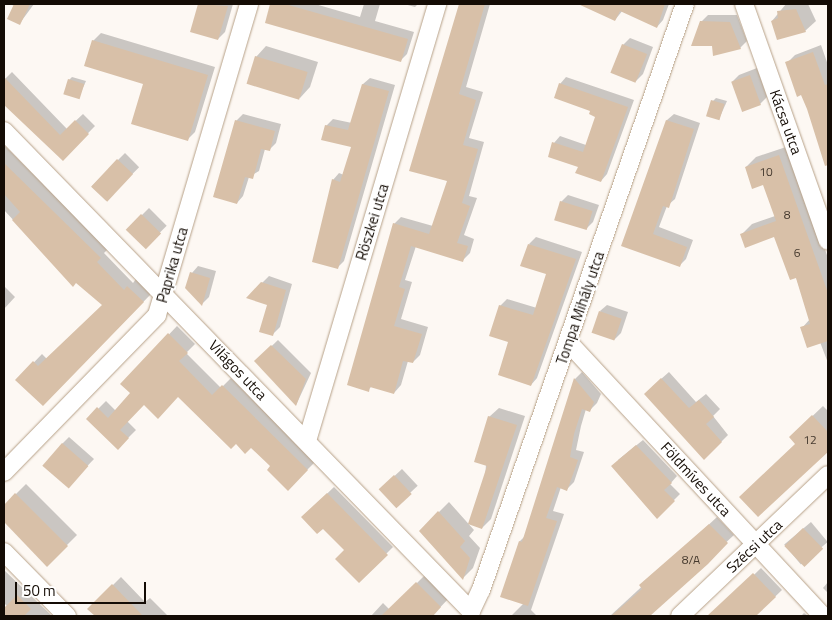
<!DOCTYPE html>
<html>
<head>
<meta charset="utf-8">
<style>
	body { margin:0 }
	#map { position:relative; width:832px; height:620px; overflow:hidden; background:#fdf8f3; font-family:"Titillium Web",sans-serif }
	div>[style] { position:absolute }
	.shadow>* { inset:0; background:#0003; transform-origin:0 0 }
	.building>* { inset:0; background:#d8c0a8; transform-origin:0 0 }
	.roads { filter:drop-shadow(0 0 1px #b7a188) drop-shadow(0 0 1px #b7a188) }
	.minor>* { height:18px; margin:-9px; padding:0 9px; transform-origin:9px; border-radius:9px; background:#fff }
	span { translate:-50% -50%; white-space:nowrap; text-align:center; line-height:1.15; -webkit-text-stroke:4px #fff; paint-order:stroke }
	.number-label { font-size:12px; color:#45392e }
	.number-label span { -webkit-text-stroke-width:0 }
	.street-label { font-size:15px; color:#140c05 }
	.frame { position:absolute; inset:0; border:5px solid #140c05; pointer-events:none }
	.scale { position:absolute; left:15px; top:582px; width:131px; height:22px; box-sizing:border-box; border:2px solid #140c05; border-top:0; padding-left:6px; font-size:15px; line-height:18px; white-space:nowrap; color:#140c05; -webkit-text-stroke:4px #fff; paint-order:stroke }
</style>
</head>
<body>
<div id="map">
	<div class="shadow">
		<i style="clip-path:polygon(9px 4px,34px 4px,20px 23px,15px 6px)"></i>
		<i style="clip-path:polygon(199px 4px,233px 4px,225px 32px,218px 39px,191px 31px)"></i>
		<i style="clip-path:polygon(271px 4px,315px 4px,360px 17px,364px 4px,380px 4px,375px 21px,414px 32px,407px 54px,401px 60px,266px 22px)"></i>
		<i style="clip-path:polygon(404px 4px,418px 4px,415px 7px)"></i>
		<i style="clip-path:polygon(460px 4px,490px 4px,466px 87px,483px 92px,469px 138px,484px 142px,469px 196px,477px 198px,464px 235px,474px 239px,470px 253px,462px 261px,416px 246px,405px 280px,412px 282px,401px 319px,428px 327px,420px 355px,413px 362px,408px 361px,401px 385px,394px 393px,372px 386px,368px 390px,394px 224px,401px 217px,433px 226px,449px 181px,411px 170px)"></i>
		<i style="clip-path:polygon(586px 4px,669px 4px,663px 20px,657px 27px,623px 10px,615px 20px)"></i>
		<i style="clip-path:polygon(786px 4px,808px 4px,816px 21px,805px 31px,772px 21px)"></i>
		<i style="clip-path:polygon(708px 15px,737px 15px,747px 41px,740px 48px,713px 45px,701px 22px)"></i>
		<i style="clip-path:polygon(101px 33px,215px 67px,195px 132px,187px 140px,145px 83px,93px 41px)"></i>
		<i style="clip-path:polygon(630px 38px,653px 47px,643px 74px,636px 81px,623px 45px)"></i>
		<i style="clip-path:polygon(821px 45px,828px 65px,828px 166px,808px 108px,787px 63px,795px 55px)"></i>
		<i style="clip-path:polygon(266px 46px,318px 62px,310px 87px,300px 98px,256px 57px)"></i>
		<i style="clip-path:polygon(757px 68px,767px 97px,760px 104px,732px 82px,739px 75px)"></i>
		<i style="clip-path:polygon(12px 72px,67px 129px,83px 114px,95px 126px,63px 159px,4px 103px,4px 80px)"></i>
		<i style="clip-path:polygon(72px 77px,86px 81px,79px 97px,69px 80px)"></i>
		<i style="clip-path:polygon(566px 77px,634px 100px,607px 174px,601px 181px,554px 143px,560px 136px,586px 145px,597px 116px,560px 84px)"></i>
		<i style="clip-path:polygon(370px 78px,395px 85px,344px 261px,337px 268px,333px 180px,339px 173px,344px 175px,353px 146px,326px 126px,333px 119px,352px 123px,363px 84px)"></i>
		<i style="clip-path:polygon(716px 98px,727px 101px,719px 119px,713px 101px)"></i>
		<i style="clip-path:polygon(243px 114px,281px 124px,276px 143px,269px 150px,265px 149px,259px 171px,249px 177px,243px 196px,237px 203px,236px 121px)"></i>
		<i style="clip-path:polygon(674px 114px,700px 123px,675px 199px,667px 206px,659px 227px,693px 240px,686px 259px,679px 266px,623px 245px,667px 120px)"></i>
		<i style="clip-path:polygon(4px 145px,108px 249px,104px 253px,133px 283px,136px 279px,151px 294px,43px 405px,17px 380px,42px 354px,47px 359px,103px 305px,76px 281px,73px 285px,4px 210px)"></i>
		<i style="clip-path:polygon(789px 146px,828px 258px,828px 363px,820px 342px,802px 328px,810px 319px,796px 277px,774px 235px,742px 234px,752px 224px,775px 216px,764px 183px,746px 167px,756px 157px)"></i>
		<i style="left:125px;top:153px;width:20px;height:47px;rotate:45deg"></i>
		<i style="clip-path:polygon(568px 195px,599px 205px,593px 222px,586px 229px,561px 202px)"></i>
		<i style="left:149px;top:208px;width:25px;height:30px;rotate:45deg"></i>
		<i style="clip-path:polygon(536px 237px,582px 252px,537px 378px,531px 385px,510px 341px,500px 306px,507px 299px,537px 308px,547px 274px,529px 244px)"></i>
		<i style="clip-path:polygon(198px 266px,216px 271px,209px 297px,202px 304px,192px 273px)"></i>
		<i style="clip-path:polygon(269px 276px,292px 284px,280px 327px,273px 334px,269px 304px,248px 297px)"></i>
		<i style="clip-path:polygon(5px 287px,15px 297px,4px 309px,4px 288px)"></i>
		<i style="clip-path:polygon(607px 305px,628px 312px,621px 333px,614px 340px,600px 311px)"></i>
		<i style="clip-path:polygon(177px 326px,195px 344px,186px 353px,221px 388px,231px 378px,315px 462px,288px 489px,272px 466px,251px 446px,236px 443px,178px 396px,144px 403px,127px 421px,136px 430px,118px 448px,88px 419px,106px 401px,116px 411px,132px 393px,122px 384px)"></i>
		<i style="clip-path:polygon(278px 340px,311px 373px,296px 405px,256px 361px)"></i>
		<i style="clip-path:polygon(582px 372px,601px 394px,597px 403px,590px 410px,586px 409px,581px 426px,576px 450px,584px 452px,574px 482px,567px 489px,561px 487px,553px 511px,564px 514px,531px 610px,537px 616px,511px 616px,524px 603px,502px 596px,520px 541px,525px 536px,575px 379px)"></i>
		<i style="clip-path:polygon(669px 372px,696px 402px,706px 394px,720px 409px,713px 416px,728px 435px,704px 459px,652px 387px)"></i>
		<i style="clip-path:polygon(823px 406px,828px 411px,828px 451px,758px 516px,797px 443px,801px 427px)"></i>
		<i style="clip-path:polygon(499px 408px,525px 416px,491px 519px,482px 528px,489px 417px)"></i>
		<i style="clip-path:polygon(69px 437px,94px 459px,74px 480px,62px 444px)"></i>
		<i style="clip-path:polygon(643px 440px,677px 476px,670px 484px,680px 494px,657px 517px,618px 460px)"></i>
		<i style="left:402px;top:469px;width:23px;height:30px;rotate:47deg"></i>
		<i style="clip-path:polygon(26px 484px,77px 535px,47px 565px,4px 520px,4px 506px)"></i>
		<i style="clip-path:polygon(334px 487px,393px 547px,359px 581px,346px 550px,323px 527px,303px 517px)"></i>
		<i style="clip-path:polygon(449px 502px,474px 530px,469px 536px,480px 548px,473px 568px,463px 578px,420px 531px)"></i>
		<i style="clip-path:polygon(717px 517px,734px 535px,647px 616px,610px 616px)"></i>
		<i style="left:811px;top:522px;width:26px;height:35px;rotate:50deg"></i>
		<i style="clip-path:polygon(761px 568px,782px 590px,755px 616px,746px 616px,739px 609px,732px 616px,712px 616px)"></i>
		<i style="clip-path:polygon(4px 570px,52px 616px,4px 616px,7px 606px,4px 603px)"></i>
		<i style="clip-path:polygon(427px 573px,450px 597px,432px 616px,371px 616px,383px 603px,390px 610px)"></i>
		<i style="clip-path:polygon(121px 577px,145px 602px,150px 598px,168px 616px,96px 616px,89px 609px)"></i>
		<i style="clip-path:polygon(828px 582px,828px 593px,823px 588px)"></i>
		<i style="clip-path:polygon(804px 613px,808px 616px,801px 616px)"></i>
	</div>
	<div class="building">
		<i style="clip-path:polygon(14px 4px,30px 4px,20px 25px,7px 19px)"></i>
		<i style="clip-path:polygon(198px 4px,228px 6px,218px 40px,190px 32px)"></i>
		<i style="clip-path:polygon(270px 4px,285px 4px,408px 39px,401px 62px,265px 23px)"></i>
		<i style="clip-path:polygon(459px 4px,485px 4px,459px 94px,476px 100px,463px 145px,478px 149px,462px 203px,470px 206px,457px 243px,468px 246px,463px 262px,411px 246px,399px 287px,405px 289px,394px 326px,422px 334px,413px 363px,403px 361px,394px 394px,370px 387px,369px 392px,347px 385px,393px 223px,429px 234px,447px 181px,409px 171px)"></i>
		<i style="clip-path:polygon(578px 4px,665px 4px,657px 28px,620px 11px,615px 21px)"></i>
		<i style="clip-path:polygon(796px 9px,806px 32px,777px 40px,771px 21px,778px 18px,777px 11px)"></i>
		<i style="clip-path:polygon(700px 21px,730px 22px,741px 49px,713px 56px,712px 46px,691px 46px)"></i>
		<i style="clip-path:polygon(92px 40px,208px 75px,188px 141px,131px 124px,143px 84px,84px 66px)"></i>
		<i style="left:622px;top:44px;width:27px;height:31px;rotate:22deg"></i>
		<i style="clip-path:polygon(813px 52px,825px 85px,828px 84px,828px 165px,825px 166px,807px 109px,801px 95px,797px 97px,785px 62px)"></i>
		<i style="left:255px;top:56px;width:55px;height:29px;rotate:17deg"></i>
		<i style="left:750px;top:75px;width:32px;height:20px;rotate:70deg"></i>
		<i style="clip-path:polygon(4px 77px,60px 135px,75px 120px,89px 134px,63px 161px,4px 105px)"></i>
		<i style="left:68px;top:79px;width:17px;height:16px;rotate:17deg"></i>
		<i style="clip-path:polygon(559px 83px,628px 107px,601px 182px,575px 173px,578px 167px,548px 157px,552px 142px,583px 152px,595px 117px,589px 114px,590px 111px,554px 98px)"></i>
		<i style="clip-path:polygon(362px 84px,389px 91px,338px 269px,312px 262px,332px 179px,340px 182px,351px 147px,321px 140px,325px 125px,348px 130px)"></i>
		<i style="left:711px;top:100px;width:14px;height:17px;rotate:17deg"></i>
		<i style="clip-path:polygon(235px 120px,275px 131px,270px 151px,261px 149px,253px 179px,245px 177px,237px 204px,213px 197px)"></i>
		<i style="clip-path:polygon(666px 120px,694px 129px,669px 208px,663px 206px,653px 234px,687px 247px,680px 267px,621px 246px)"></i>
		<i style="clip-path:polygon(779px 155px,828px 293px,828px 341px,807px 348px,800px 327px,810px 324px,796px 278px,790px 280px,774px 237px,745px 248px,740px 234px,776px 221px,763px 185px,752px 189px,745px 167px)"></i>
		<i style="left:117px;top:159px;width:22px;height:38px;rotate:43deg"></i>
		<i style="clip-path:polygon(4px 163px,101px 258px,97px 262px,124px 290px,127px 286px,144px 302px,43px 406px,15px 380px,33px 361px,38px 366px,102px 305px,76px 283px,73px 287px,12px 220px,20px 212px,4px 194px)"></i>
		<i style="left:560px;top:201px;width:34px;height:20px;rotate:17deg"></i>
		<i style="left:141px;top:214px;width:28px;height:22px;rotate:44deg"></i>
		<i style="clip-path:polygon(528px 244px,576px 259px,531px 386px,498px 375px,508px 342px,489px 336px,499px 305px,533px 315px,546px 274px,520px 266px)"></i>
		<i style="clip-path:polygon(190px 272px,210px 278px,202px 306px,185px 288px)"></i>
		<i style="clip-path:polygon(261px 282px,286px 290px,273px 336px,259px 332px,267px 305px,246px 298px)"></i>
		<i style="left:599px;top:311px;width:24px;height:23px;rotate:19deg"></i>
		<i style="clip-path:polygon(168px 333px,188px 353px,179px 361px,212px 395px,222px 385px,308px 470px,288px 491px,267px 470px,270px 466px,251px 448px,245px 454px,236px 444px,231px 449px,178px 397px,158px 419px,144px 405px,120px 430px,129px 438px,118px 450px,86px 419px,97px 407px,108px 418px,130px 393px,120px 384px)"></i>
		<i style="clip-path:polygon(271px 345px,306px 379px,296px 406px,254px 361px)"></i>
		<i style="clip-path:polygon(574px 378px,594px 402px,590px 412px,582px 409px,574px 434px,570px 457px,578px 460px,567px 491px,557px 487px,546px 518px,557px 521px,528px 606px,500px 597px,519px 541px,522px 542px)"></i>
		<i style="clip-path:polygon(661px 378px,689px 408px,699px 400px,714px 417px,706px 424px,722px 442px,704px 460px,644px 394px)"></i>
		<i style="clip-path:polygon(812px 415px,828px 432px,828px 452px,758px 517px,739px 497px,795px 444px,789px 437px)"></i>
		<i style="clip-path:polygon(488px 416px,517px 425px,482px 529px,468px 524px,487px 466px,474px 462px)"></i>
		<i style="left:62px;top:443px;width:35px;height:30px;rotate:41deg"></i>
		<i style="clip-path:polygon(636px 445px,672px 483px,664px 490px,675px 501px,657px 519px,611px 466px)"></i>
		<i style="left:394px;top:475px;width:26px;height:21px;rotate:47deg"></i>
		<i style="clip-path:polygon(15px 493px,68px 546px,47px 567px,4px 522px,4px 505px)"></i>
		<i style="clip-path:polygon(327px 493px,388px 555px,359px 583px,335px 559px,344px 550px,323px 529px,317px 534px,301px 517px)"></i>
		<i style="clip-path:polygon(438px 511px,465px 541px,460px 547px,470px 558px,463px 580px,419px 531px)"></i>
		<i style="clip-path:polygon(709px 524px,728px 543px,708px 564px,650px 616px,611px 616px,642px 589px,639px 585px)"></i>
		<i style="left:803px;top:528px;width:29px;height:26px;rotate:46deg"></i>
		<i style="clip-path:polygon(753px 573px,776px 597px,756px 616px,707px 616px)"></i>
		<i style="clip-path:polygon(416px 582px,441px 607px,433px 616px,381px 616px)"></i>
		<i style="clip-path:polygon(112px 584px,143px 616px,95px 616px,87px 609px)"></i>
		<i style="clip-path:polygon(17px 595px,31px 609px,24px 616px,4px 616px,4px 608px)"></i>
	</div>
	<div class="roads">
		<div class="minor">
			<i style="left:744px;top:4px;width:251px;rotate:70.5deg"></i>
			<i style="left:4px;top:131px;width:670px;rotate:45.79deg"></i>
			<i style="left:471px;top:611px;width:23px;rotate:-65deg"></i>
			<i style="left:481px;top:590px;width:620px;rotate:-70.81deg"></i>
			<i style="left:568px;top:342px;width:374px;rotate:47.1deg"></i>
			<i style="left:307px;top:441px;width:456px;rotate:-73.4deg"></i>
			<i style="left:4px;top:472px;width:219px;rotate:-45.7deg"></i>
			<i style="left:157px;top:315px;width:324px;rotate:-73.5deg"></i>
			<i style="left:4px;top:552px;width:90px;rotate:45.5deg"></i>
			<i style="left:680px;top:616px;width:204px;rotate:-43.6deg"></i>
		</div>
	</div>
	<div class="number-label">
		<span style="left:766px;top:172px">10</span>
		<span style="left:787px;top:215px">8</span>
		<span style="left:797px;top:253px">6</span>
		<span style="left:810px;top:440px">12</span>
		<span style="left:691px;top:560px">8/A</span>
	</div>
	<div class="street-label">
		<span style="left:786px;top:122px;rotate:70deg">Kácsa utca</span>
		<span style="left:372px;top:222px;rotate:-73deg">Röszkei utca</span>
		<span style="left:172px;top:265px;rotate:-74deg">Paprika utca</span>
		<span style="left:580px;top:308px;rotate:-71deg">Tompa Mihály utca</span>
		<span style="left:238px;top:370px;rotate:46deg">Világos utca</span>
		<span style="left:696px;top:479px;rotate:47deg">Földmíves utca</span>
		<span style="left:754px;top:546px;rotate:-43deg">Szécsi utca</span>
	</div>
	<div class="frame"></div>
	<div class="scale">50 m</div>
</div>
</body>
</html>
